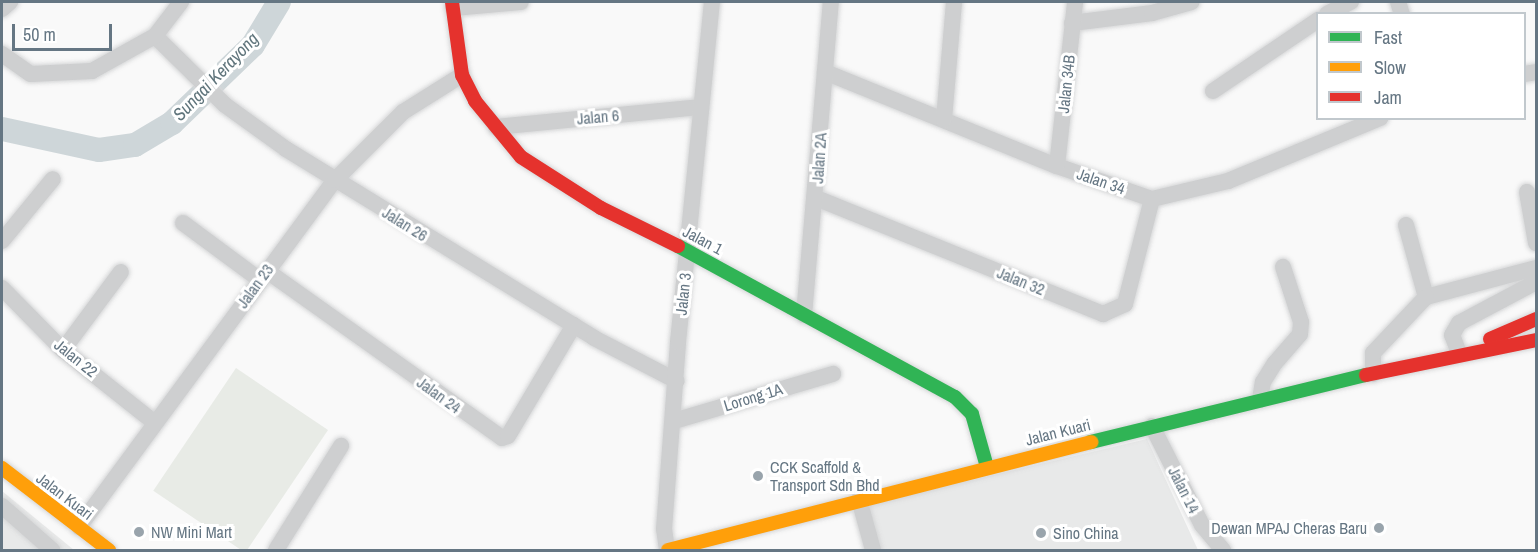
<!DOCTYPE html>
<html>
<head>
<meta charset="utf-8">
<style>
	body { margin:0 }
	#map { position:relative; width:1538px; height:552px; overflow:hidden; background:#f9f9f9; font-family:"Archivo Narrow",sans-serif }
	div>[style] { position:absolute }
	.built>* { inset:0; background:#e8e9e9 }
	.green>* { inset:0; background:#e8ebe6; transform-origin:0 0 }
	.river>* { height:24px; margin:-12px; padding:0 12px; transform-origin:12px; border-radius:12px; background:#ced6d9 }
	.roads { filter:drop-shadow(0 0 2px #d5d6d7) drop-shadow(0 0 2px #d5d6d7) }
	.street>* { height:16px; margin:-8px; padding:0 8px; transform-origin:8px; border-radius:8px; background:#cecfd0 }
	.fast>* { height:14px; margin:-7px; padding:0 7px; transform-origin:7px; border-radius:7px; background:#30b455 }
	.slow>* { height:14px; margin:-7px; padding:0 7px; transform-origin:7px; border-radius:7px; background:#ff9f0a }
	.jam>* { height:14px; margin:-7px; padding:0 7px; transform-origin:7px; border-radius:7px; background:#e5322d }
	.dots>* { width:16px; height:16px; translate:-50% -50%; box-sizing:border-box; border:3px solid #fff; border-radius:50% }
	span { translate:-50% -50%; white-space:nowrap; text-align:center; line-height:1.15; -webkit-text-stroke:6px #fff; paint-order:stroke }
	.street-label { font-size:16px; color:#657683 }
	.poi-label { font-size:16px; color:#657683 }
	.left { translate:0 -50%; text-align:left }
	.right { translate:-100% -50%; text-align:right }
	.water-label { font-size:18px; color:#60757c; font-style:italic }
	.frame { position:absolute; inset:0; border:3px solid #657683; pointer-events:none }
	.legend { position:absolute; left:1316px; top:12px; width:210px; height:108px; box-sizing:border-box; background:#fff; border:2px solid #c1c8cd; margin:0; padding:8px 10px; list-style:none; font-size:18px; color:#657683 }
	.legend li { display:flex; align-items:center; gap:12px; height:30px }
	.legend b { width:30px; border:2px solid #c1c8cd }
	.scale { position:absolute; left:12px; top:24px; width:100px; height:27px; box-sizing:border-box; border:3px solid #657683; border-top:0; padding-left:8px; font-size:18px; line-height:21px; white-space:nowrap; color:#657683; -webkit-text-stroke:4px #fff; paint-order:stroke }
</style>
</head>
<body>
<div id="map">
	<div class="built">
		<i style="clip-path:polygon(1147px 439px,1198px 550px,878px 550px,866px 505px)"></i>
		<i style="clip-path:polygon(2px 491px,74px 550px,2px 550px)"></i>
	</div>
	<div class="green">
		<i style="left:236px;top:368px;width:111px;height:148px;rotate:34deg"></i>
	</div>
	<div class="river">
		<i style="left:2px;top:129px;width:99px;rotate:12.2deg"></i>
		<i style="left:99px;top:150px;width:36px;rotate:-8deg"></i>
		<i style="left:135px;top:145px;width:43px;rotate:-30.7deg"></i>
		<i style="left:172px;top:123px;width:112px;rotate:-43.9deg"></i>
		<i style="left:253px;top:45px;width:50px;rotate:-58.8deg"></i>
	</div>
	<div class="roads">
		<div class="street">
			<i style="left:1398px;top:2px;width:13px;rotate:72deg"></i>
			<i style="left:453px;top:8px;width:68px;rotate:-5deg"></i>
			<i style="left:2px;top:9px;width:11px;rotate:-41deg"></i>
			<i style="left:1327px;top:14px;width:27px;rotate:-27deg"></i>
			<i style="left:1072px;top:23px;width:81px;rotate:-7.1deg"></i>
			<i style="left:1152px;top:13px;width:41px;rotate:-15.4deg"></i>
			<i style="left:155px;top:36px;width:98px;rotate:44.6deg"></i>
			<i style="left:225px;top:105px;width:75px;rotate:35.8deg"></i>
			<i style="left:286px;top:149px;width:361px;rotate:31.5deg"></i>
			<i style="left:594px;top:338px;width:93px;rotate:27.4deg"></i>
			<i style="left:2px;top:54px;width:35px;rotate:35deg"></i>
			<i style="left:31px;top:74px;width:61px;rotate:-2.8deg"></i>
			<i style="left:92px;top:71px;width:72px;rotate:-29.1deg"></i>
			<i style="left:155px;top:36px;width:43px;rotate:-52.6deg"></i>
			<i style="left:825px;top:72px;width:250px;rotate:22.1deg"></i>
			<i style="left:1057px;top:166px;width:101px;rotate:19.2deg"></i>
			<i style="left:1152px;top:199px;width:78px;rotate:-13.3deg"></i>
			<i style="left:1228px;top:181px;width:165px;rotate:-22.5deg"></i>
			<i style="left:1524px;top:74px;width:12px;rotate:-9deg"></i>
			<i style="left:1213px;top:91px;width:127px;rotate:-34.1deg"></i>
			<i style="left:944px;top:119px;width:117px;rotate:-85.1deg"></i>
			<i style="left:496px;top:127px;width:206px;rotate:-5.6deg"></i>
			<i style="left:1057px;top:166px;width:165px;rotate:-83.7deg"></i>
			<i style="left:1527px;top:192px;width:52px;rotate:80deg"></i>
			<i style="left:816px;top:198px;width:310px;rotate:22deg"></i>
			<i style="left:1103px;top:314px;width:24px;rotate:-24deg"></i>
			<i style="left:1125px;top:304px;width:108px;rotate:-75.6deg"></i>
			<i style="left:183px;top:223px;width:96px;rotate:36.5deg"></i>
			<i style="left:1406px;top:225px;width:75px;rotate:74.5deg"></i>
			<i style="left:1426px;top:297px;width:114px;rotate:-14.8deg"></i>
			<i style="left:2px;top:241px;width:80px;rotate:-50.6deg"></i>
			<i style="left:267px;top:271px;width:288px;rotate:35.4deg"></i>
			<i style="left:502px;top:438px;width:6px;rotate:-18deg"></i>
			<i style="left:508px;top:436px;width:129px;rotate:-59.3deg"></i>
			<i style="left:2px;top:288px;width:87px;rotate:45.5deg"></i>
			<i style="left:63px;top:350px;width:117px;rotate:38.4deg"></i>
			<i style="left:804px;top:315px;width:314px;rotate:-85.1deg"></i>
			<i style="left:63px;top:350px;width:97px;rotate:-53.4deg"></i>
			<i style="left:1459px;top:353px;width:19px;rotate:-111deg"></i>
			<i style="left:1452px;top:335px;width:14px;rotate:-60deg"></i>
			<i style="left:1459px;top:323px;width:87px;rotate:-28deg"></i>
			<i style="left:1373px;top:374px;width:21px;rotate:-90deg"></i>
			<i style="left:1373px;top:353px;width:77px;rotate:-46.6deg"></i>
			<i style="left:1260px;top:400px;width:18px;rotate:-81deg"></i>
			<i style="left:1263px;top:382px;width:22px;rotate:-58deg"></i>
			<i style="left:1275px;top:363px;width:38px;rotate:-49deg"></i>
			<i style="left:1300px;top:334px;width:12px;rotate:-85deg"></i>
			<i style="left:1301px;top:322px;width:58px;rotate:-108.1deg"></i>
			<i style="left:674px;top:421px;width:166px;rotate:-16.5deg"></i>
			<i style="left:1152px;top:426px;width:111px;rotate:63.2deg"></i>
			<i style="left:1202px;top:525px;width:33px;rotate:50deg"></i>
			<i style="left:859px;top:499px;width:53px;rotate:74.6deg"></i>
			<i style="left:2px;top:506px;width:67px;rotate:41.3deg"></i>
			<i style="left:79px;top:527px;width:431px;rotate:-53.6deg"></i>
			<i style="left:335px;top:180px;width:96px;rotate:-45deg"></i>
			<i style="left:403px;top:112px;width:70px;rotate:-32.1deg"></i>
			<i style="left:276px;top:550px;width:123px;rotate:-58deg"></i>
			<i style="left:667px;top:550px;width:21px;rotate:-98deg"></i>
			<i style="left:664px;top:529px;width:188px;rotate:-85.7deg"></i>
			<i style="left:678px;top:342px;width:342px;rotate:-84.3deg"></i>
		</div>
		<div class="fast">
			<i style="left:678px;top:246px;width:315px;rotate:28.6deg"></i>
			<i style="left:955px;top:397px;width:24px;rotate:45deg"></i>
			<i style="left:972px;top:414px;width:55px;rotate:74.2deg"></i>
			<i style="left:1091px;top:442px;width:283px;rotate:-13.7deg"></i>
		</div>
		<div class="slow">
			<i style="left:2px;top:468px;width:135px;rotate:37.5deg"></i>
			<i style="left:668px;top:550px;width:437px;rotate:-14.3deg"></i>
		</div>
		<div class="jam">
			<i style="left:452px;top:2px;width:74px;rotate:82.2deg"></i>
			<i style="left:462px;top:75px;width:29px;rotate:63deg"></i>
			<i style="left:475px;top:101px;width:72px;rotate:50.6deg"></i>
			<i style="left:521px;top:157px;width:95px;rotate:32.5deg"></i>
			<i style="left:601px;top:208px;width:86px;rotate:26.3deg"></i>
			<i style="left:1490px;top:339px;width:50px;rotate:-23.5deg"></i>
			<i style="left:1366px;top:375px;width:174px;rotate:-11.6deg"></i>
		</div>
	</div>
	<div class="dots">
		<i style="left:758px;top:476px;background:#99a4ac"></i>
		<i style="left:1379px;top:528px;background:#99a4ac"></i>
		<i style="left:139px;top:532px;background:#99a4ac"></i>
		<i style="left:1041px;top:533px;background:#99a4ac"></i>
	</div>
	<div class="street-label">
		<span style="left:1066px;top:84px;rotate:-84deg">Jalan 34B</span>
		<span style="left:598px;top:117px;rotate:-5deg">Jalan 6</span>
		<span style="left:819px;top:158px;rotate:-86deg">Jalan 2A</span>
		<span style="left:1101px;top:181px;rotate:19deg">Jalan 34</span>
		<span style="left:405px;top:224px;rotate:32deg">Jalan 26</span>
		<span style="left:703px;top:240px;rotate:28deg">Jalan 1</span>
		<span style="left:1021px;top:281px;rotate:22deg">Jalan 32</span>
		<span style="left:255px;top:286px;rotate:-54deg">Jalan 23</span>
		<span style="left:683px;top:294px;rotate:-84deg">Jalan 3</span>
		<span style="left:76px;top:358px;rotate:39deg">Jalan 22</span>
		<span style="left:439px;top:395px;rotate:36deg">Jalan 24</span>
		<span style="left:753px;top:397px;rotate:-17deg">Lorong 1A</span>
		<span style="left:1058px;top:432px;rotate:-14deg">Jalan Kuari</span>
		<span style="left:1184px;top:490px;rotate:63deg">Jalan 14</span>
		<span style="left:65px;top:496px;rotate:37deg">Jalan Kuari</span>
	</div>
	<div class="poi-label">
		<span class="left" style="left:770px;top:476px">CCK Scaffold &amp;<br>Transport Sdn Bhd</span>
		<span class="right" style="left:1367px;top:528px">Dewan MPAJ Cheras Baru</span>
		<span class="left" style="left:151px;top:532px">NW Mini Mart</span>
		<span class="left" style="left:1053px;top:533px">Sino China</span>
	</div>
	<div class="water-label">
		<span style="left:216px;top:77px;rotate:-46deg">Sungai Kerayong</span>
	</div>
	<div class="frame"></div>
	<ul class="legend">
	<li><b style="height:8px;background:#30b455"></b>Fast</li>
	<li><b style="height:8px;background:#ff9f0a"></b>Slow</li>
	<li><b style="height:8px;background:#e5322d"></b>Jam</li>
	</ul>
	<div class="scale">50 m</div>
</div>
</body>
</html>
